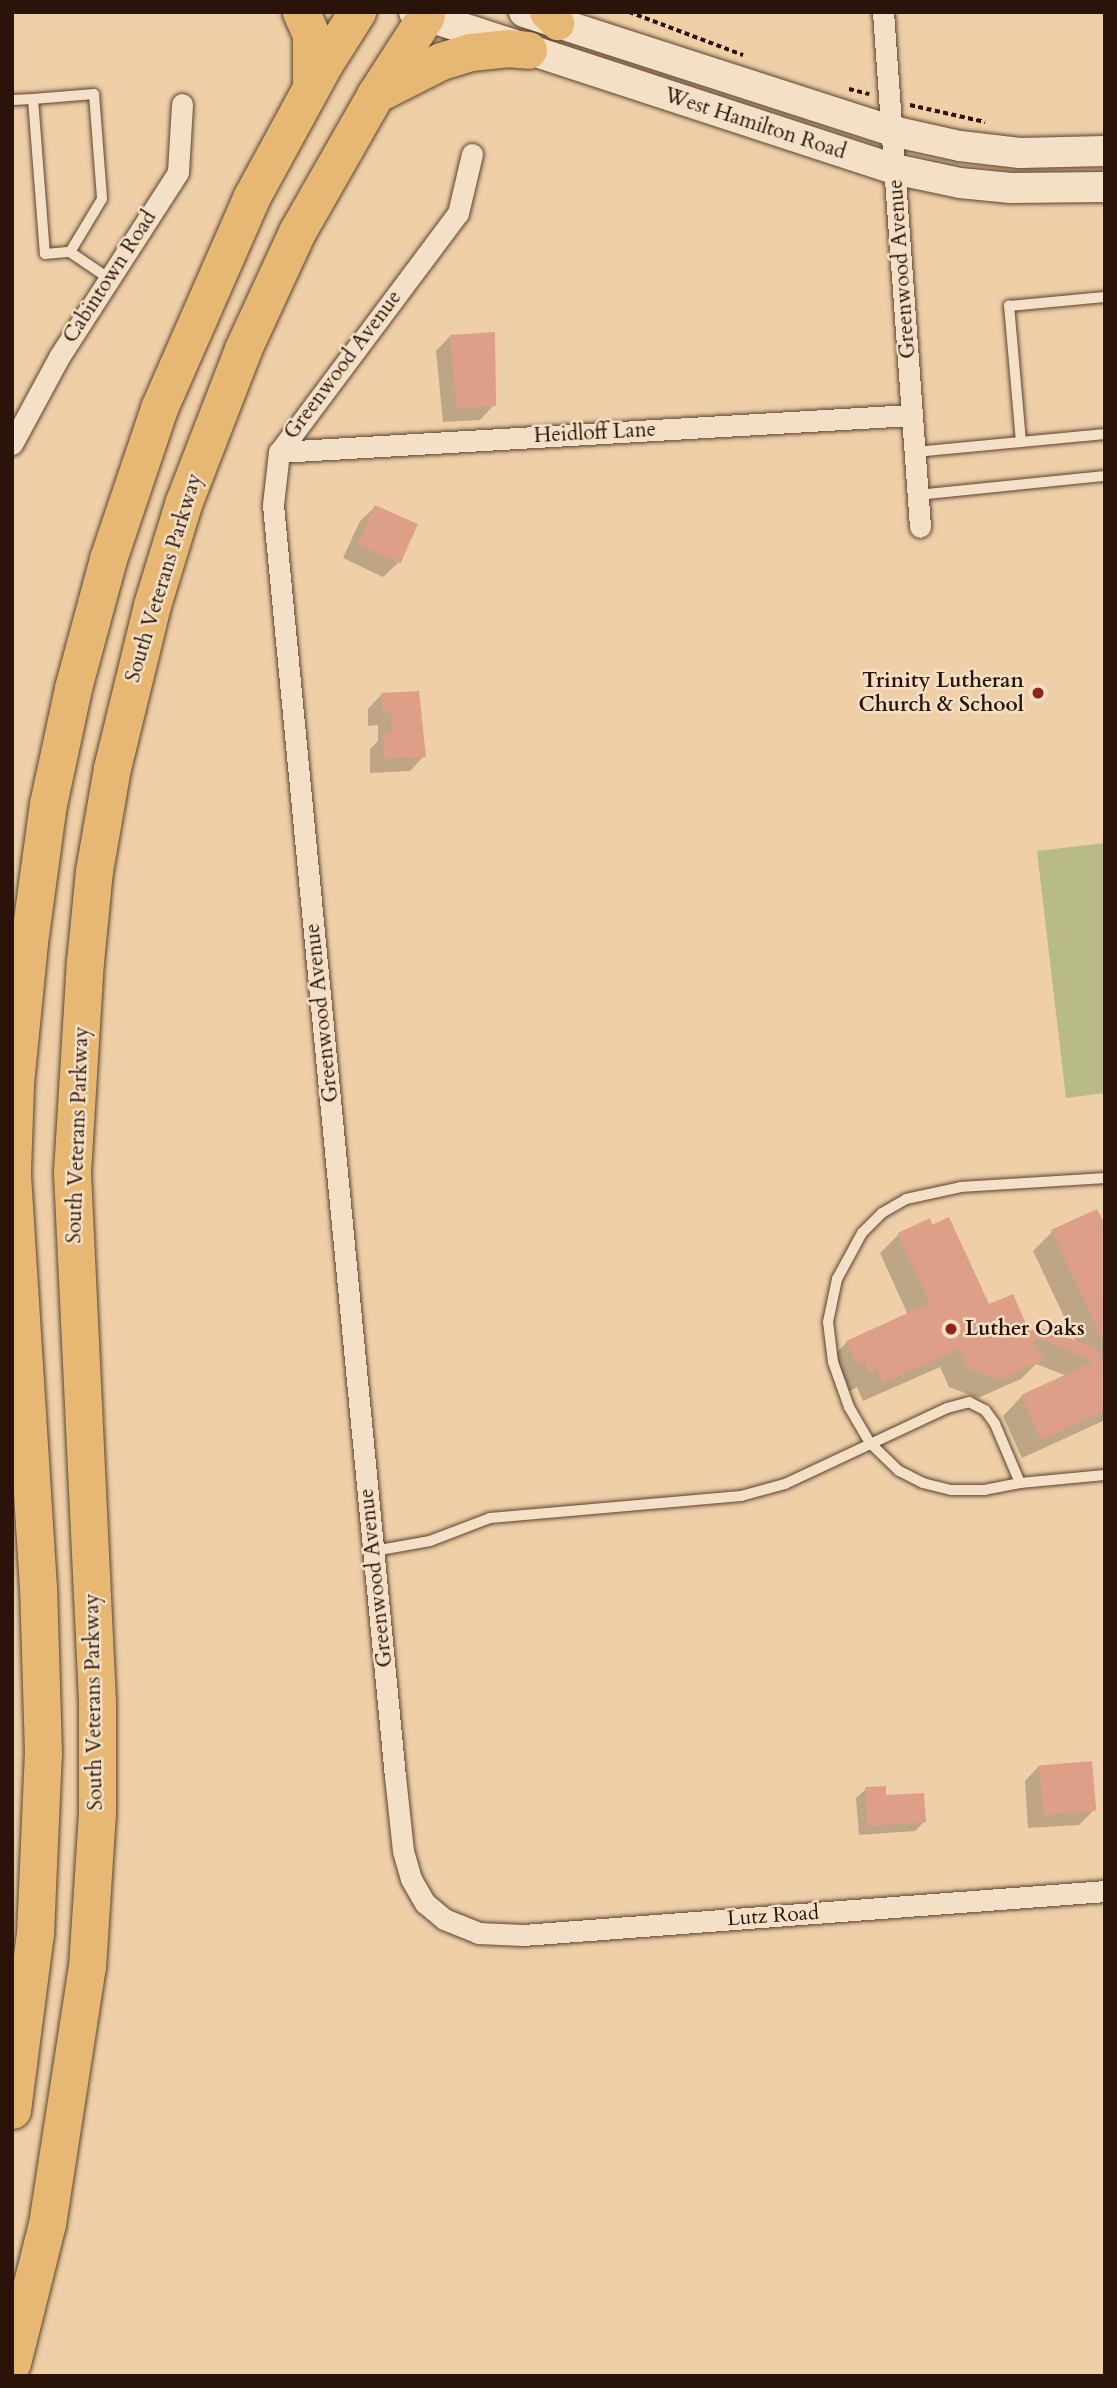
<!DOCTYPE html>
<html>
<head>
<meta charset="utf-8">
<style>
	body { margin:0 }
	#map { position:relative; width:1117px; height:2388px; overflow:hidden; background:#eecfa7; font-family:Cardo,serif }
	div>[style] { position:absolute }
	.green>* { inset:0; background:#b8bb88 }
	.shadow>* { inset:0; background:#0003 }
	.building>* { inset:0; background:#de9f89; transform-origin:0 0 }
	.path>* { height:3.5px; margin-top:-1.75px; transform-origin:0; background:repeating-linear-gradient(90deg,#2a1409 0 5px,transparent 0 8.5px) }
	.roads { filter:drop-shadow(0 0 2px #5b4330) drop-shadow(0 0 2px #5b4330) }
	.service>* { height:10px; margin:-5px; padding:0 5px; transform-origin:5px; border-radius:5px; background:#f4e0c6 }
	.minor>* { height:21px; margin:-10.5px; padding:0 10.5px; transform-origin:10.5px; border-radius:10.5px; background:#f4e0c6 }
	.secondary>* { height:30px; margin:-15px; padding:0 15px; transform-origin:15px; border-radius:15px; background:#f4e0c6 }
	.trunk>* { height:33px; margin:-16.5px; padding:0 16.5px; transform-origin:16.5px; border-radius:16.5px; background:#e7b874 }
	.motorway>* { height:37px; margin:-18.5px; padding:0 18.5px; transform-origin:18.5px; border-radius:18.5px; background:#e7b874 }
	.dots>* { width:19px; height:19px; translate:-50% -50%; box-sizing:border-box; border:4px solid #f4e0c6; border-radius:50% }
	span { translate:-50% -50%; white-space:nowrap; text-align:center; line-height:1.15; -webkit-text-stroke:5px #f4e0c6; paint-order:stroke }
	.street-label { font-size:21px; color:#2a1409 }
	.poi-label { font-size:21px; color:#2a1409; font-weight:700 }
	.right { translate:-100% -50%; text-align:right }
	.left { translate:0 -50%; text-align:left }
	.frame { position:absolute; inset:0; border:14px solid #2a1409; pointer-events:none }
</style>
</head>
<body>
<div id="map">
	<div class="green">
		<i style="clip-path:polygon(1105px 843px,1105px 1093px,1066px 1098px,1037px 851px)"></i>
	</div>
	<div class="shadow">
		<i style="clip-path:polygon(450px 336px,494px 405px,480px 420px,443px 422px,436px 351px)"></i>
		<i style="clip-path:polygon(375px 507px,398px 563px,383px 577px,343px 558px,360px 521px)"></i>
		<i style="clip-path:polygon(382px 694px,424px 756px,410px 771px,370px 773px,370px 749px,378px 741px,378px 725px,368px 726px,368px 709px)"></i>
		<i style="clip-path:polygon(1105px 1229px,1105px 1420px,1022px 1458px,1003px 1416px,1022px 1396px,1067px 1376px,1036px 1364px,1021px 1379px,978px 1398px,949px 1387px,940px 1367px,863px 1401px,857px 1387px,850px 1391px,845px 1378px,837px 1382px,828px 1361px,847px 1342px,908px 1315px,880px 1253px,899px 1234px,988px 1307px,1029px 1333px,1076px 1342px,1033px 1251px,1052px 1232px)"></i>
		<i style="clip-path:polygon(1039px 1766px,1094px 1810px,1079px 1825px,1028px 1828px,1025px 1781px)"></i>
		<i style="clip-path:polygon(866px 1789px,885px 1797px,924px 1822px,915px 1831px,859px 1835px,856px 1798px)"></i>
	</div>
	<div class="building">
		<i style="clip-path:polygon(495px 332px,496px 406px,457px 408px,450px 335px)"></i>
		<i style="left:375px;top:505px;width:47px;height:43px;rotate:24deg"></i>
		<i style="clip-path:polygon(419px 691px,426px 757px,384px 759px,383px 733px,392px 733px,391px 712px,382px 712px,381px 693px)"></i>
		<i style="clip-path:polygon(1097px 1209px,1105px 1224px,1105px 1345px,1051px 1230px)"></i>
		<i style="clip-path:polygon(949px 1217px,989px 1304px,1013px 1294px,1029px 1331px,1039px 1327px,1096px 1348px,1101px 1359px,1105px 1357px,1105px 1411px,1041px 1440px,1021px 1395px,1091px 1363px,1088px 1358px,1040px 1339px,1034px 1341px,1043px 1360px,999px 1380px,968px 1368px,959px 1349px,883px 1383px,877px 1369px,869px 1373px,864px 1360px,856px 1364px,846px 1341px,930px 1303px,898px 1233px,930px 1218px,932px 1225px)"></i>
		<i style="left:1092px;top:1761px;width:50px;height:53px;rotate:85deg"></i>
		<i style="clip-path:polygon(886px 1786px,886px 1795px,924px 1793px,926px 1822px,868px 1826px,865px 1787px)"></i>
	</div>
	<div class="path">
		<i style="left:629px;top:12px;width:122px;rotate:20.7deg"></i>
		<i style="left:849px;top:89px;width:21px;rotate:14deg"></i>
		<i style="left:910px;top:105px;width:77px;rotate:12.8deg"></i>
	</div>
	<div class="roads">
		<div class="service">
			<i style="left:33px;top:99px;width:61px;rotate:-4.7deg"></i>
			<i style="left:94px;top:94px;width:105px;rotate:85.6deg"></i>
			<i style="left:102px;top:199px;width:62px;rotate:121.1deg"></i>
			<i style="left:12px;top:100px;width:21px;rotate:-3deg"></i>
			<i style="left:33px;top:99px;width:155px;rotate:85.6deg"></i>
			<i style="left:45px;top:254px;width:25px;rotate:-5deg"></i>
			<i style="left:70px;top:252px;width:46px;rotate:34.4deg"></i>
			<i style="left:1021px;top:442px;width:137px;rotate:-95deg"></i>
			<i style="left:1009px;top:306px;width:96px;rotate:-5.4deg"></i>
			<i style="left:915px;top:452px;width:191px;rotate:-5.4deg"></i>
			<i style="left:917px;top:495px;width:189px;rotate:-5.8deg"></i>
			<i style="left:1020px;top:1483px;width:36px;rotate:169deg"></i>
			<i style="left:985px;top:1490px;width:34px;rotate:180deg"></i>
			<i style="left:951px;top:1490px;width:29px;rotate:-166deg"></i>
			<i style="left:923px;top:1483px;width:27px;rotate:-153deg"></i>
			<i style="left:899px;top:1471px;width:40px;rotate:-136deg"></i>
			<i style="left:870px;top:1443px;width:42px;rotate:-120.3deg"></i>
			<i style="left:849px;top:1407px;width:48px;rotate:-109.6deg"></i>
			<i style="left:833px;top:1362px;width:40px;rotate:-97.1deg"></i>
			<i style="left:828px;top:1322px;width:44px;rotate:-78.2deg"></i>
			<i style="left:837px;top:1279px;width:52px;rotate:-61.5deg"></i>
			<i style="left:862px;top:1233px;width:28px;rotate:-45deg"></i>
			<i style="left:882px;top:1213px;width:28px;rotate:-30deg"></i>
			<i style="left:906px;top:1199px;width:56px;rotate:-12.3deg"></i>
			<i style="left:961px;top:1187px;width:144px;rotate:-3.6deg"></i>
			<i style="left:374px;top:1551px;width:57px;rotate:-10.1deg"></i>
			<i style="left:430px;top:1541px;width:64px;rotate:-21deg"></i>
			<i style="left:490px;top:1518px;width:252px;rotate:-5deg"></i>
			<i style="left:741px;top:1496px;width:46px;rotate:-15.3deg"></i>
			<i style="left:785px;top:1484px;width:179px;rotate:-25.1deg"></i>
			<i style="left:947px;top:1408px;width:23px;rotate:-15deg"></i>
			<i style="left:969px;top:1402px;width:18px;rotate:27deg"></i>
			<i style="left:985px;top:1410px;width:17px;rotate:54deg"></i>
			<i style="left:995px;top:1424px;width:64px;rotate:67deg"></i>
			<i style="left:1020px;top:1483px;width:85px;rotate:-5.4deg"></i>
		</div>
		<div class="minor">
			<i style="left:883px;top:12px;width:516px;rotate:85.89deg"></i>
			<i style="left:472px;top:154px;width:61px;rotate:103.3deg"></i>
			<i style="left:458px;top:213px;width:299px;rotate:126.8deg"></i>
			<i style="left:279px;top:452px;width:53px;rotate:96.5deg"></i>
			<i style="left:273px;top:505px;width:1277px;rotate:84.52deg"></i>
			<i style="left:395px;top:1776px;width:75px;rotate:83.9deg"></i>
			<i style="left:403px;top:1851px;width:29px;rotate:74deg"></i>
			<i style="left:411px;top:1879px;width:28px;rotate:60deg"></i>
			<i style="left:425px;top:1903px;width:25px;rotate:40deg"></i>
			<i style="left:444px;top:1919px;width:37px;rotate:22deg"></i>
			<i style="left:478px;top:1933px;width:45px;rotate:2.5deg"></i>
			<i style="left:523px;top:1935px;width:584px;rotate:-4.32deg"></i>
			<i style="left:12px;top:444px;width:99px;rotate:-61.6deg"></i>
			<i style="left:59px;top:357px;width:220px;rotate:-57.2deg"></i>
			<i style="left:178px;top:172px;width:68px;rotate:-86.6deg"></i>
			<i style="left:279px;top:452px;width:634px;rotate:-3.35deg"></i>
		</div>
		<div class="secondary">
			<i style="left:414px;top:12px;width:505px;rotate:18.11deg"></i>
			<i style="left:894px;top:169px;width:67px;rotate:12deg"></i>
			<i style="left:960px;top:183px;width:51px;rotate:5.6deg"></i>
			<i style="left:1011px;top:188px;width:94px;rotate:-0.6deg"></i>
			<i style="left:524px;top:12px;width:387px;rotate:17.9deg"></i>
			<i style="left:892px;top:131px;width:70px;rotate:12.4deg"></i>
			<i style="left:960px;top:146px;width:60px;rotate:6.7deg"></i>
			<i style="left:1020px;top:153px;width:85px;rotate:-1.3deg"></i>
		</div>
		<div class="trunk">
			<i style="left:546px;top:12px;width:16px;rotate:45deg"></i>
		</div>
		<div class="motorway">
			<i style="left:301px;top:12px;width:24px;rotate:66deg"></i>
			<i style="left:311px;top:34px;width:52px;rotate:90deg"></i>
			<i style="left:376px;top:94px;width:73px;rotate:-26.9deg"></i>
			<i style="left:441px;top:61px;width:31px;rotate:-17deg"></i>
			<i style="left:471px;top:52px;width:36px;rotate:-6deg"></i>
			<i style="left:507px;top:48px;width:21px;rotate:5deg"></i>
			<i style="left:12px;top:2110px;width:177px;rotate:-82.6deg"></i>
			<i style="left:35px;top:1934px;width:181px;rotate:-87.5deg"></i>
			<i style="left:43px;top:1753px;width:165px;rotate:-91.7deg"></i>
			<i style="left:38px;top:1588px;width:418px;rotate:-93.6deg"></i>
			<i style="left:12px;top:1171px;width:88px;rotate:-88deg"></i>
			<i style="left:15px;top:1083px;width:142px;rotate:-84.3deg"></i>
			<i style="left:29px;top:942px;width:139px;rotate:-82.2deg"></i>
			<i style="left:48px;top:804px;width:119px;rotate:-77.8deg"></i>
			<i style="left:73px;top:688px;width:134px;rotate:-74.8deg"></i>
			<i style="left:108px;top:559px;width:159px;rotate:-71.3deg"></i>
			<i style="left:159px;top:408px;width:229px;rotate:-66.3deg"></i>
			<i style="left:251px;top:198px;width:153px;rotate:-61.4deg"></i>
			<i style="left:324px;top:64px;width:62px;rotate:-57.6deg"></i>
			<i style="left:12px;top:2363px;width:143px;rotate:-75.9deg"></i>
			<i style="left:47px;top:2224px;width:260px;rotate:-81.2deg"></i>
			<i style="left:87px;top:1967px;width:153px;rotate:-86.3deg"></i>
			<i style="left:97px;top:1814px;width:113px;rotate:-90deg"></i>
			<i style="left:97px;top:1701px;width:530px;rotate:-92.71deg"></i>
			<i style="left:72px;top:1172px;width:210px;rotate:-86.5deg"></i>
			<i style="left:85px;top:962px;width:91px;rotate:-84.4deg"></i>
			<i style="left:94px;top:871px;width:105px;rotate:-80.1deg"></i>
			<i style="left:112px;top:768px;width:168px;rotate:-76.2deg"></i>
			<i style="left:152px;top:605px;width:106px;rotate:-72.9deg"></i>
			<i style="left:183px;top:504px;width:166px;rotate:-68.8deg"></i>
			<i style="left:243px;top:349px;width:129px;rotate:-65.2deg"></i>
			<i style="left:297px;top:232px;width:158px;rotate:-60.3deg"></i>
			<i style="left:375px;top:95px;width:94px;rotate:-57.2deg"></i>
		</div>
	</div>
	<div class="dots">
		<i style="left:1038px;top:693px;background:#8f2418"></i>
		<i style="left:951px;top:1329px;background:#8f2418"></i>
	</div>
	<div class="street-label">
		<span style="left:755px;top:124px;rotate:18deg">West Hamilton Road</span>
		<span style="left:902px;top:269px;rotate:-94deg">Greenwood Avenue</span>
		<span style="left:110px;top:277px;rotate:-57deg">Cabintown Road</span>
		<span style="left:343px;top:365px;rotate:-53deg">Greenwood Avenue</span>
		<span style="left:595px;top:433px;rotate:-3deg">Heidloff Lane</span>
		<span style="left:164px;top:578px;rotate:-73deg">South Veterans Parkway</span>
		<span style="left:322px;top:1013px;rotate:-96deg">Greenwood Avenue</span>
		<span style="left:78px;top:1135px;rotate:-88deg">South Veterans Parkway</span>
		<span style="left:376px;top:1578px;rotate:-96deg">Greenwood Avenue</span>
		<span style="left:94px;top:1702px;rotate:-91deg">South Veterans Parkway</span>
		<span style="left:773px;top:1916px;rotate:-4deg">Lutz Road</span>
	</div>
	<div class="poi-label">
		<span class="right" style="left:1024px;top:693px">Trinity Lutheran<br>Church &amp; School</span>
		<span class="left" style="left:965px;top:1329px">Luther Oaks</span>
	</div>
	<div class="frame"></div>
</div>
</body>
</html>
